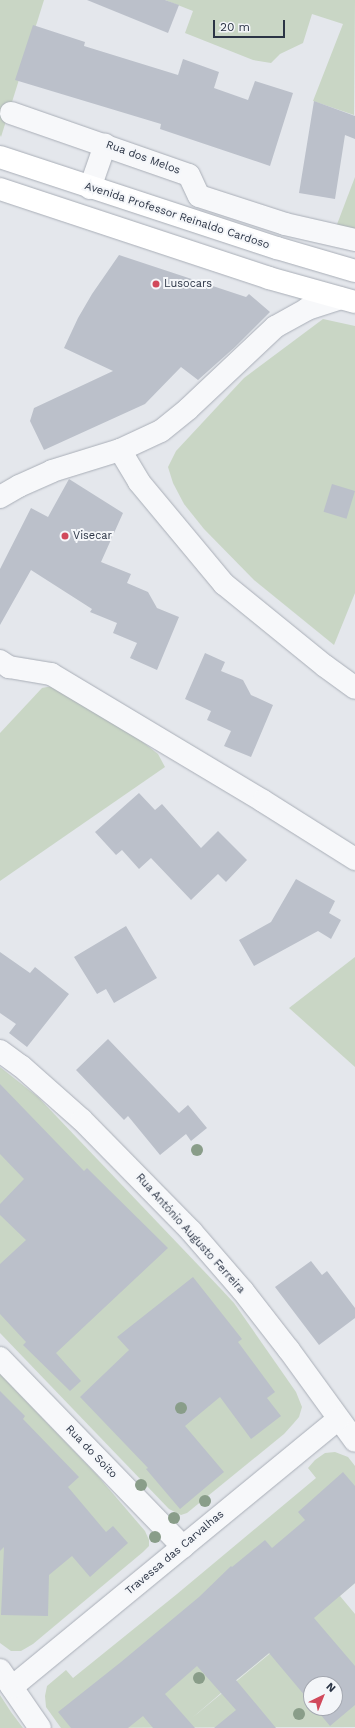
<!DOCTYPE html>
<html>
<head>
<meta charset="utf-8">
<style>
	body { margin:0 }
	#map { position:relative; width:355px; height:1728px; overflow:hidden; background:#e4e7ec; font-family:"Work Sans",sans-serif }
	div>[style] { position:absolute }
	.green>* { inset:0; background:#c9d6c5 }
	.building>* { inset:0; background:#bbc0ca; transform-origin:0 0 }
	.roads { filter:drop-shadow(0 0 1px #a9aeb7) drop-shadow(0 0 1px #a9aeb7) }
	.minor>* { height:22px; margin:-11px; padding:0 11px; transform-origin:11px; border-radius:11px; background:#f7f8fa }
	.major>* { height:22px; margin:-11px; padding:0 11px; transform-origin:11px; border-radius:11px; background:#fff }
	.trees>* { width:12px; height:12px; margin:-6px; border-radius:50%; background:#899d89 }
	.dots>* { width:11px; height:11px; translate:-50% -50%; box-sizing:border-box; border:2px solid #f4f6f9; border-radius:50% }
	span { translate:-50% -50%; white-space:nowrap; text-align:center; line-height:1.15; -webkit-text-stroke:4px #f4f6f9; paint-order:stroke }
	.street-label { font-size:11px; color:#2b3445 }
	.poi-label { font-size:11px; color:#2b3445 }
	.left { translate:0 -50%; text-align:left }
	.north { position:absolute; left:303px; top:1676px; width:40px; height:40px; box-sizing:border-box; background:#f4f6f9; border:1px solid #a4a8b1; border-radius:50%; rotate:43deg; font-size:11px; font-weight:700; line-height:16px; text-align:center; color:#2b3445 }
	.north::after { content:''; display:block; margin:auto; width:14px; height:18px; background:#d1495b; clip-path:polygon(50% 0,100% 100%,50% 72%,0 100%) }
	.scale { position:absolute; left:213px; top:20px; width:72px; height:18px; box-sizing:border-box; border:2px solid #2b3445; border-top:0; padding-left:5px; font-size:12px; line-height:14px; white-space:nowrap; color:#2b3445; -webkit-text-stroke:3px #f4f6f9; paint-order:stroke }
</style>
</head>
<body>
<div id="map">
	<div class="green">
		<i style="clip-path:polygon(0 0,44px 0,1px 137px,0 135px)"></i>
		<i style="clip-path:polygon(165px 0,355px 0,354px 115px,313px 101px,343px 24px,312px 14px,303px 43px,280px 54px,271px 63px,253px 60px,185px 33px,193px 11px)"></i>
		<i style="clip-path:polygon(355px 177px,355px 231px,336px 227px)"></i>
		<i style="clip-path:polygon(323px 319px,355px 326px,355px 593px,334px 645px,254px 580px,204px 529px,184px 504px,173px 483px,168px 467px,176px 451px,244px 378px)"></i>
		<i style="clip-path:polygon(52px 686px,111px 717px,158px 754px,165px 767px,0 881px,0 733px,42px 688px)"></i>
		<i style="clip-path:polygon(355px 957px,355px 1067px,289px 1008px)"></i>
		<i style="clip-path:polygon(0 1067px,38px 1097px,221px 1289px,234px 1303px,296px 1392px,302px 1407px,299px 1417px,293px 1424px,284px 1434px,187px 1513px,181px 1515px,169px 1509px,0 1333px)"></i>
		<i style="clip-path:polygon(0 1374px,97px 1475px,145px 1531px,149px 1540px,149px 1546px,143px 1552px,33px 1644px,21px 1651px,11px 1651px,0 1643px)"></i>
		<i style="clip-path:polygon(evenodd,335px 1452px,348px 1457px,355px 1466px,355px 1583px,340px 1596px,355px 1614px,355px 1727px,61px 1728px,46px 1707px,45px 1696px,47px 1686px,66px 1670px,73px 1678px,177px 1594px,316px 1478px,308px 1468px,315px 1460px,325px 1453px,335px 1452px,285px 1640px,285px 1641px,192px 1718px,221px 1693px,285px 1640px,335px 1452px,311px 1684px,335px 1684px,335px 1708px,311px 1708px,311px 1684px)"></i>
		<i style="clip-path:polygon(0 1695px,11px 1712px,23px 1728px,0 1728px)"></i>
	</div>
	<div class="building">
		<i style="clip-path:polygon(87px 0,165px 0,179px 5px,168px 33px)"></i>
		<i style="clip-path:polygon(33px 25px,85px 42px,84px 46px,178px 75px,183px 59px,219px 72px,214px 88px,248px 100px,255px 81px,293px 93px,270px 166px,160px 129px,161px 124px,15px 80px)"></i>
		<i style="clip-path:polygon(314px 101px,355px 116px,355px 139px,345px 135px,335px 199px,299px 193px)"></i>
		<i style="clip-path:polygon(119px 255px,246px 297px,249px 294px,270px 312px,235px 347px,198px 380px,181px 367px,145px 404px,44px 450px,30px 421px,34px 408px,113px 371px,64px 348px,78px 318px,92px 294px)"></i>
		<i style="clip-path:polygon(69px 479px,123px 513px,101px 562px,131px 574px,127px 583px,148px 592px,157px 608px,179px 617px,157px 670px,130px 658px,137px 643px,113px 633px,117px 623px,90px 612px,92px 609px,31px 570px,0 625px,0 569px,31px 508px,48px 517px)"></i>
		<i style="left:332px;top:484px;width:24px;height:29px;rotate:17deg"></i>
		<i style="clip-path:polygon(205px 653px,225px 662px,221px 671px,243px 680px,251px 695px,273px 705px,251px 757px,224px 746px,231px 731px,207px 720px,211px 711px,185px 699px)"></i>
		<i style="clip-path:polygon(139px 793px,155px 810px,162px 804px,201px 848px,218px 831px,247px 860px,226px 882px,218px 874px,191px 900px,151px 858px,139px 869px,122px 850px,116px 855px,95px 832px)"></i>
		<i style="clip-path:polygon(296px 879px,335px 901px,329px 913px,341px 920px,331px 939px,318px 931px,254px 966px,239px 940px,271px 922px)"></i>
		<i style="clip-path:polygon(126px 926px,157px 978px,114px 1003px,106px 989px,97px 994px,74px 957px)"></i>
		<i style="clip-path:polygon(0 952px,30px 973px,35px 967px,69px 994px,27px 1047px,9px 1033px,16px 1024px,0 1013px)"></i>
		<i style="clip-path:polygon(108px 1039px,179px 1113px,188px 1105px,207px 1128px,191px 1141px,186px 1134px,160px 1155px,128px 1116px,124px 1120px,76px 1070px)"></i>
		<i style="clip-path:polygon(0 1084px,84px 1171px,87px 1168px,168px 1248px,56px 1353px,81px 1381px,70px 1391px,23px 1345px,26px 1342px,0 1314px,0 1264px,26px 1240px,0 1215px,0 1204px,24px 1179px,0 1154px)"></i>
		<i style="clip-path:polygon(311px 1261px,322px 1275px,327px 1271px,355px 1308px,355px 1318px,319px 1345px,275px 1287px)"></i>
		<i style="clip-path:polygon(193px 1277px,242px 1339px,238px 1342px,275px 1392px,267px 1398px,281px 1416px,251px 1439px,220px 1397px,185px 1426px,224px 1472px,180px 1509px,146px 1469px,148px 1468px,80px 1397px,129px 1350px,117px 1337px)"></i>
		<i style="clip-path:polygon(0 1391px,25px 1416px,23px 1419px,79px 1477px,68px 1487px,106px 1532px,113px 1526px,128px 1543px,90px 1577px,72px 1556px,49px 1575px,48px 1616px,1px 1615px,4px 1547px,0 1551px)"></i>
		<i style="clip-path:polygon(343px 1472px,355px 1486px,355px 1583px,314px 1618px,355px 1666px,355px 1705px,330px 1726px,315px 1708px,335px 1708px,335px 1684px,311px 1684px,311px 1703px,269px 1653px,236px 1680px,276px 1728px,214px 1728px,236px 1710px,197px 1666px,165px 1694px,195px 1728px,153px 1728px,143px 1716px,128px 1728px,71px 1728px,58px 1712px,121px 1662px,199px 1597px,231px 1566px,232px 1567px,265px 1540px,272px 1548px,305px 1520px,298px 1512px)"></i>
	</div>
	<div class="roads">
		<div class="minor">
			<i style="left:11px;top:113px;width:188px;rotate:19.2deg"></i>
			<i style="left:189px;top:175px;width:23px;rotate:65deg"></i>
			<i style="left:199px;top:196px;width:90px;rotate:18deg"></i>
			<i style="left:285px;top:224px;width:72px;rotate:12.9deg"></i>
			<i style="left:90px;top:188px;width:46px;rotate:-70.8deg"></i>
			<i style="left:120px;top:450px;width:37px;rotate:59deg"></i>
			<i style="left:139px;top:482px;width:133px;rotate:50.2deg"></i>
			<i style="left:224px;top:584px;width:130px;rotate:39.1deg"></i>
			<i style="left:325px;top:666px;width:37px;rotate:36deg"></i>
			<i style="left:0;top:497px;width:22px;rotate:-30deg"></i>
			<i style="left:19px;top:486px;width:36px;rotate:-24deg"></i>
			<i style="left:52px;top:471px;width:71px;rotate:-17.2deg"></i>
			<i style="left:120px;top:450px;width:45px;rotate:-24.9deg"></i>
			<i style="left:161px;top:431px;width:35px;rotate:-39deg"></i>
			<i style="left:188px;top:409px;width:120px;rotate:-43.3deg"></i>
			<i style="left:275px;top:327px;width:37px;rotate:-29deg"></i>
			<i style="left:307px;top:309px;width:35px;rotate:-18deg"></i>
			<i style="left:0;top:661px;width:11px;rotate:34deg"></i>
			<i style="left:9px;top:667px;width:43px;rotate:9.5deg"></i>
			<i style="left:51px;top:674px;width:247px;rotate:30.9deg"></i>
			<i style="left:263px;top:801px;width:109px;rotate:32.2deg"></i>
			<i style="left:0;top:1051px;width:26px;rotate:36deg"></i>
			<i style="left:21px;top:1066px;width:81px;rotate:41.5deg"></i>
			<i style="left:82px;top:1120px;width:156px;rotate:45.5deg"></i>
			<i style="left:191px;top:1231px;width:79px;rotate:49.1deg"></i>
			<i style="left:243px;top:1291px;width:75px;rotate:52.1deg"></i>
			<i style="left:289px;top:1350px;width:112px;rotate:54deg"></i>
			<i style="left:0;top:1358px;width:263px;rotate:45.9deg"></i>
			<i style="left:0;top:1670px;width:70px;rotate:55.4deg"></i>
			<i style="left:12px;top:1687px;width:422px;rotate:-39.4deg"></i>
		</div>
		<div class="major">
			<i style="left:0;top:157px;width:292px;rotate:18.2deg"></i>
			<i style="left:277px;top:248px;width:81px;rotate:16.4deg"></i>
			<i style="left:0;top:189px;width:283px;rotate:18.3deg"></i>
			<i style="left:269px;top:278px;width:89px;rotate:15.6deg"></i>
		</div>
	</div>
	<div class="trees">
		<i style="left:197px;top:1150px"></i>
		<i style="left:181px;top:1408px"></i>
		<i style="left:141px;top:1485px"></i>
		<i style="left:205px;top:1501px"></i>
		<i style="left:174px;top:1518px"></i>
		<i style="left:155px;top:1537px"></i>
		<i style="left:199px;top:1678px"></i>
		<i style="left:299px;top:1714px"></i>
	</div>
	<div class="dots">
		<i style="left:156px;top:284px;background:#d1495b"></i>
		<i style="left:65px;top:536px;background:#d1495b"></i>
	</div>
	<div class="street-label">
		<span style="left:143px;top:158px;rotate:20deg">Rua dos Melos</span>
		<span style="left:177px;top:216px;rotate:18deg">Avenida Professor Reinaldo Cardoso</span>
		<span style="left:190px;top:1234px;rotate:48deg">Rua António Augusto Ferreira</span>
		<span style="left:91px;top:1452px;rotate:46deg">Rua do Soito</span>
		<span style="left:175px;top:1553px;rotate:-40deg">Travessa das Carvalhas</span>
	</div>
	<div class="poi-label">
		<span class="left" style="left:164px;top:284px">Lusocars</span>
		<span class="left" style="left:73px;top:536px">Visecar</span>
	</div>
	<div class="north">N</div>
	<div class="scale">20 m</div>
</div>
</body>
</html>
